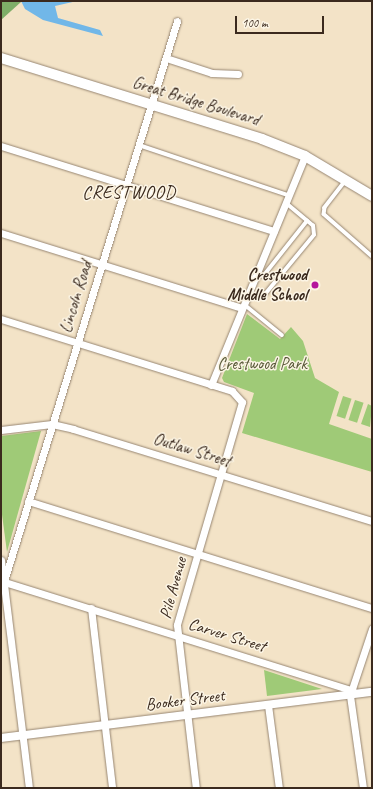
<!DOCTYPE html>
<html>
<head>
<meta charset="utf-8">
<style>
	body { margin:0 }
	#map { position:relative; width:373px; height:789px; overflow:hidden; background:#f3e3c7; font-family:Caveat,sans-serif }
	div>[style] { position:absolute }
	.green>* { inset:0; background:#9fca77; transform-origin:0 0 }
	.forest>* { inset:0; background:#7fae68 }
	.water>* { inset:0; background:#71b7e8 }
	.roads { filter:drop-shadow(0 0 1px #978672) drop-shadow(0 0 1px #978672) }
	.service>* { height:3.5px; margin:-1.75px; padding:0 1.75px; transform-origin:1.75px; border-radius:1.75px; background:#fff }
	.minor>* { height:7px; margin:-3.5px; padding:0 3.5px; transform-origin:3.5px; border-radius:3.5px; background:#fff }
	.tertiary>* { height:8px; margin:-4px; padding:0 4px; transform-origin:4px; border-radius:4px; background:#fff }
	.primary>* { height:10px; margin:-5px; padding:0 5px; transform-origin:5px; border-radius:5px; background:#fff }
	.dots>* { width:11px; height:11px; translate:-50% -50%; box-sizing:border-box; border:2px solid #fcf5e5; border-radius:50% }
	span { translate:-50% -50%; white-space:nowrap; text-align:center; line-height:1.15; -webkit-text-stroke:3px #fcf5e5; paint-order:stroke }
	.street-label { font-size:17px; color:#3b2a1e }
	.poi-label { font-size:17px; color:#3b2a1e; font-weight:700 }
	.right { translate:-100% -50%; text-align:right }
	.park-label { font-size:17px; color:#595a39 }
	.neighbourhood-label { font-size:18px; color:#3b2a1e; letter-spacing:1px }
	.frame { position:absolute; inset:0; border:2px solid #3b2a1e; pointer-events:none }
	.scale { position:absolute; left:235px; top:16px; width:89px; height:18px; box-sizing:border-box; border:2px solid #3b2a1e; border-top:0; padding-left:5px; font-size:12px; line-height:14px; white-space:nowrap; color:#3b2a1e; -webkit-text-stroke:3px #fcf5e5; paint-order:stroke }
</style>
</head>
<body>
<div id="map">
	<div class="green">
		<i style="clip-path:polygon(247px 314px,280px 339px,291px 327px,303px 341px,315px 378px,339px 392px,329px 424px,372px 439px,372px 472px,242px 433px,254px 393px,224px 382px,222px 378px)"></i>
		<i style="left:343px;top:396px;width:9px;height:21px;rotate:18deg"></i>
		<i style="left:355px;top:400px;width:9px;height:21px;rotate:18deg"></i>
		<i style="clip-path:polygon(368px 404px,372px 406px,370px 427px,361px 424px)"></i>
		<i style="clip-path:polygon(41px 431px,7px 552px,1px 507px,1px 436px)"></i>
		<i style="clip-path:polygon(264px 670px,322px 689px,267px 696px)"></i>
	</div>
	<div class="forest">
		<i style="clip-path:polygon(1px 1px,21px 1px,21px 2px,1px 20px)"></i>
	</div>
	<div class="water">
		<i style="clip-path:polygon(21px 1px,77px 1px,55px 6px,58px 18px,100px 30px,103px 36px,43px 20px,25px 9px)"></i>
	</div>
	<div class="roads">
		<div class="service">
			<i style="left:139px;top:145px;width:157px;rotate:18.6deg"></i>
			<i style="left:345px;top:182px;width:33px;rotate:128deg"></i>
			<i style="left:325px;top:208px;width:6px;rotate:99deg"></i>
			<i style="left:324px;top:214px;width:64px;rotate:41.2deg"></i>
			<i style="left:254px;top:277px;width:10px;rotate:-11deg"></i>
			<i style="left:264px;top:275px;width:69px;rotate:-51.5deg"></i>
			<i style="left:248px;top:296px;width:18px;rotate:-9deg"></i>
			<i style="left:266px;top:293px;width:75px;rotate:-50.4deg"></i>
			<i style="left:314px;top:235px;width:9px;rotate:-96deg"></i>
			<i style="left:313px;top:226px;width:35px;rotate:-140deg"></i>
			<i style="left:244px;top:304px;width:49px;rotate:39.2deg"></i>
		</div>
		<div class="minor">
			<i style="left:166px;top:58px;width:48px;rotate:18.1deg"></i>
			<i style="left:212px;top:73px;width:26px;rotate:2deg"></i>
			<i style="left:1px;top:146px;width:286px;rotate:17.3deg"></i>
			<i style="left:1px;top:233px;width:252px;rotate:17.3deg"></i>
			<i style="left:1px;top:319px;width:242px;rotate:17.3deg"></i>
			<i style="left:232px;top:391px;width:15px;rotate:48deg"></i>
			<i style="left:242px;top:402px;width:232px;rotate:106.3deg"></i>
			<i style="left:177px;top:625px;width:164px;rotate:83.4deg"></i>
			<i style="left:211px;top:385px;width:248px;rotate:-67.7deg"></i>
			<i style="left:1px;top:430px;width:51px;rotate:-6.7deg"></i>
			<i style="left:52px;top:424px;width:22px;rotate:13deg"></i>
			<i style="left:73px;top:429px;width:313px;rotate:17.1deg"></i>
			<i style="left:28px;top:501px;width:360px;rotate:17.3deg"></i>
			<i style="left:1px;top:560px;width:230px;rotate:83deg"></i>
			<i style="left:1px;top:581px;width:368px;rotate:17.3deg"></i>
			<i style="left:4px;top:581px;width:586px;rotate:-72.83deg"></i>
			<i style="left:91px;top:608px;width:181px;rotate:83.3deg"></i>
			<i style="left:268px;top:705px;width:84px;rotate:82.5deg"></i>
			<i style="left:363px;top:788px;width:94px;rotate:-98deg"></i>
			<i style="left:350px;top:695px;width:70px;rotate:-71.6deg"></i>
		</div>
		<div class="tertiary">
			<i style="left:1px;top:738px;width:374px;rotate:-7.1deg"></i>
		</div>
		<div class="primary">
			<i style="left:1px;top:58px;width:273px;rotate:17.2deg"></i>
			<i style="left:262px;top:139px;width:46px;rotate:21.6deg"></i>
			<i style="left:305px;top:156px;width:78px;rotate:30.8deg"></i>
		</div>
	</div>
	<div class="dots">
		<i style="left:315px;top:285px;background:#b5179e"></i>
	</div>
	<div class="street-label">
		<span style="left:196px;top:101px;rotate:17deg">Great Bridge Boulevard</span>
		<span style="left:76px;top:297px;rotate:-73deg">Lincoln Road</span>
		<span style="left:192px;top:450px;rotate:17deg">Outlaw Street</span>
		<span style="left:173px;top:588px;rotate:-75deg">Pile Avenue</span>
		<span style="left:227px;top:635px;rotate:17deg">Carver Street</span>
		<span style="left:185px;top:700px;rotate:-7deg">Booker Street</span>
	</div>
	<div class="poi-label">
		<span class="right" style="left:307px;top:285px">Crestwood<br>Middle School</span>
	</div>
	<div class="park-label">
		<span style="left:262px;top:364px">Crestwood Park</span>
	</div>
	<div class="neighbourhood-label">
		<span style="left:129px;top:192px">CRESTWOOD</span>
	</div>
	<div class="frame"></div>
	<div class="scale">100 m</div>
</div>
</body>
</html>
